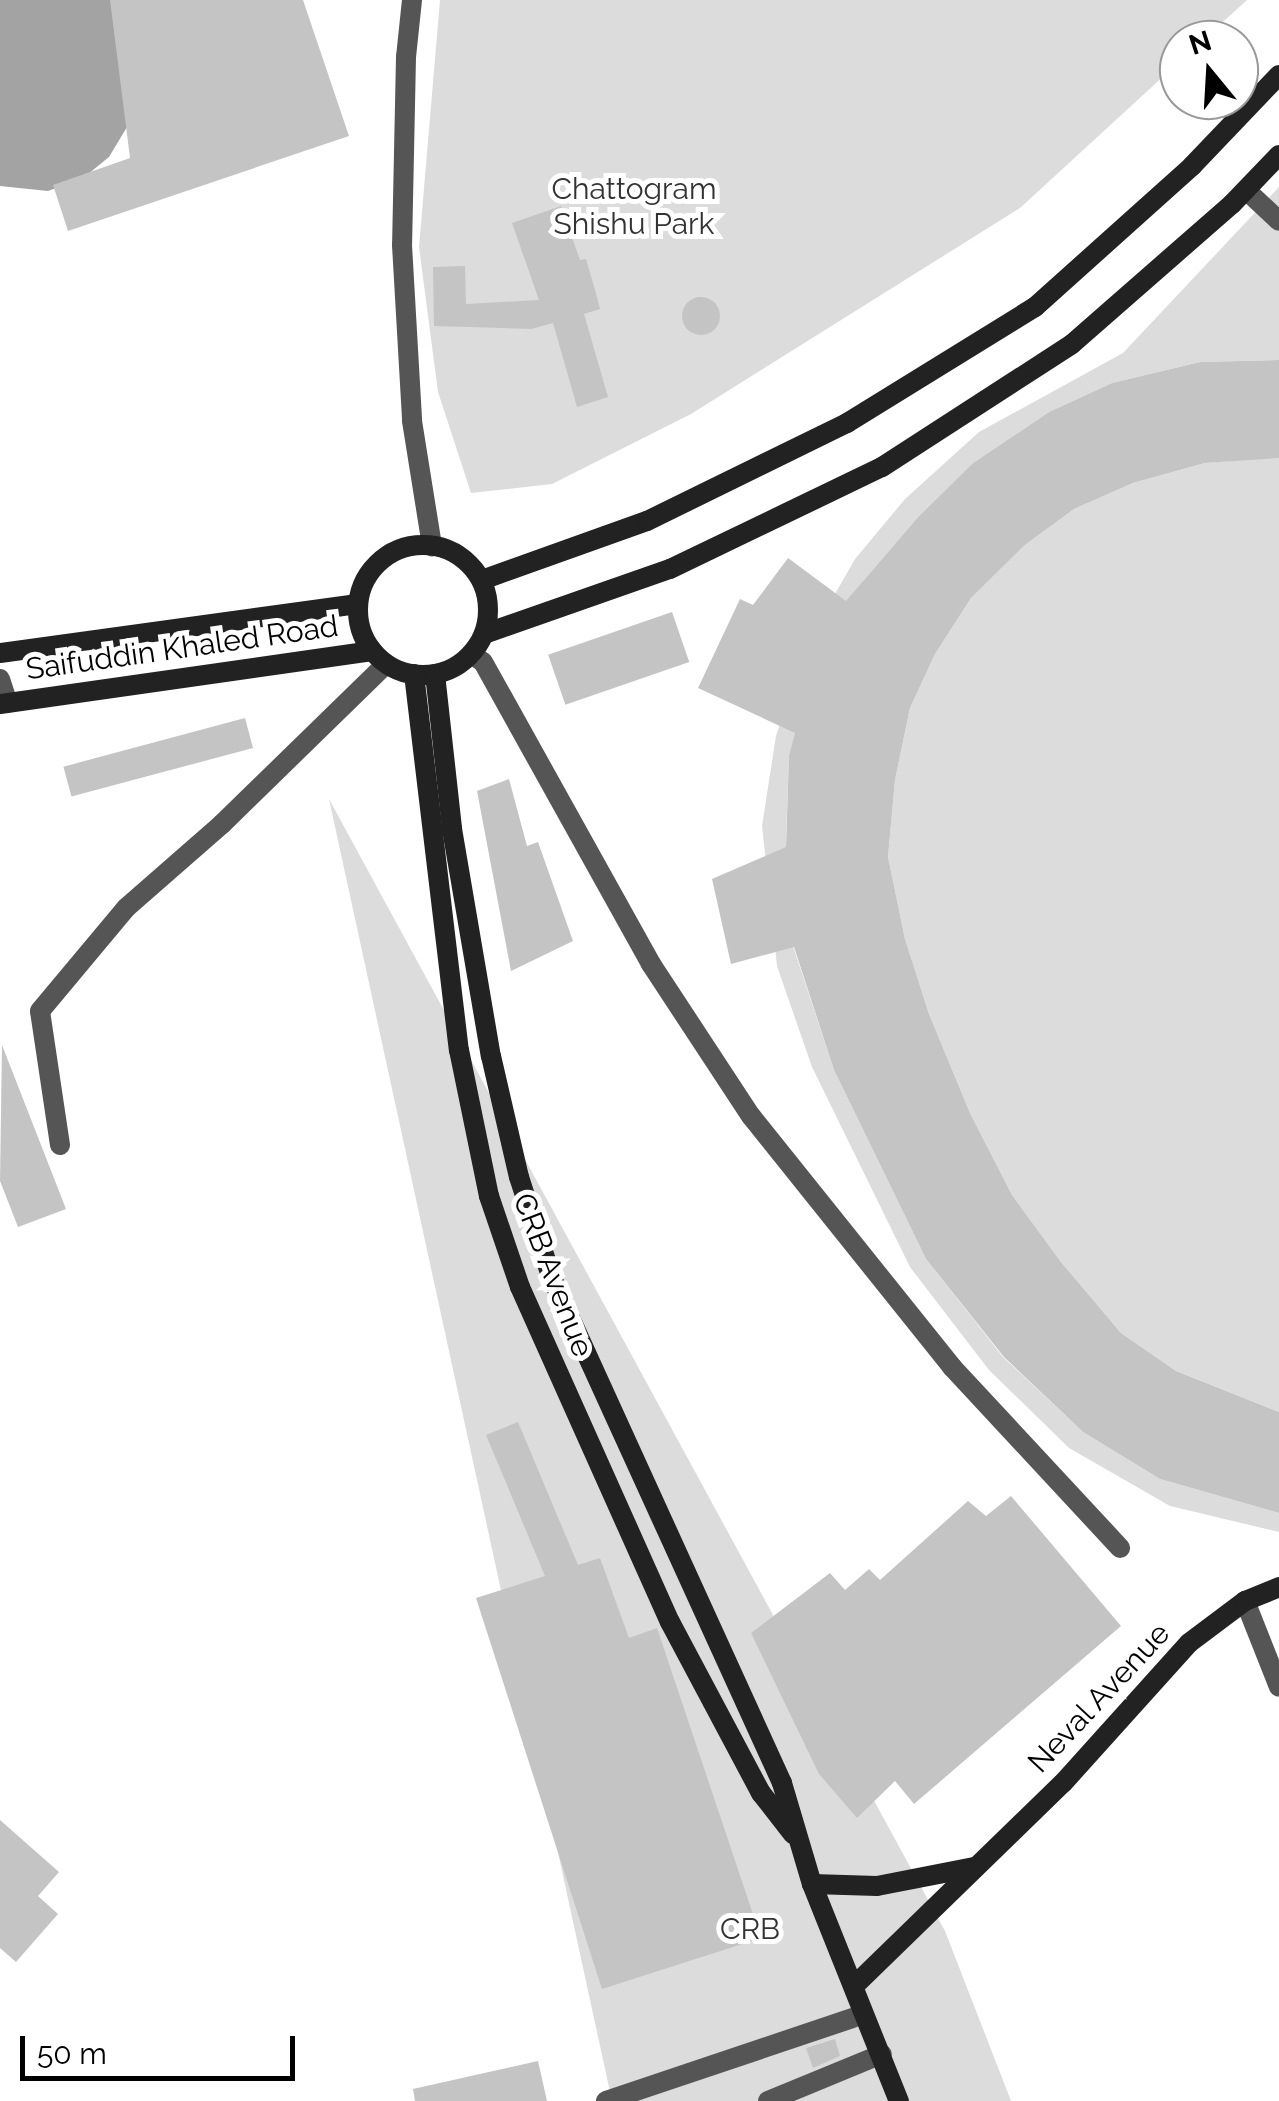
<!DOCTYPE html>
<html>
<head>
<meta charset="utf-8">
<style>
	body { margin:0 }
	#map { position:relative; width:1279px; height:2101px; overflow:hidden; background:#fff; font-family:Raleway,sans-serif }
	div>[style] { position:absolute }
	.green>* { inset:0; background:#dcdcdc }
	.water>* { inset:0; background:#a3a3a3 }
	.building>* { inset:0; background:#c4c4c4; transform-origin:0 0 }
	.round { border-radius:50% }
	.service>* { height:20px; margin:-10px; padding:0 10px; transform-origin:10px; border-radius:10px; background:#555 }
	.minor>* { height:20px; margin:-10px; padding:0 10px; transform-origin:10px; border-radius:10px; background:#555 }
	.secondary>* { height:20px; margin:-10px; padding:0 10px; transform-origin:10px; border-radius:10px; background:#222 }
	.secondary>.ring { margin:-10px; padding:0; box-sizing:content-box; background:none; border:20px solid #222; border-radius:50% }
	span { translate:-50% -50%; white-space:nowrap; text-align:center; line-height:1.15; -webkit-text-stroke:10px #fff; paint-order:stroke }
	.park-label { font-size:30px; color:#333 }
	.street-label { font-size:30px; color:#000 }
	.north { position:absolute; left:1159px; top:20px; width:100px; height:100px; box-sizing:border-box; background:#fff; border:2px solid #999; border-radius:50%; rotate:342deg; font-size:28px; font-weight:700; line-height:40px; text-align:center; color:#000 }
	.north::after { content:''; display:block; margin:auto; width:35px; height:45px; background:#000; clip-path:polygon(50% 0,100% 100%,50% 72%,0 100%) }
	.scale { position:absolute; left:20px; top:2036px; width:275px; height:45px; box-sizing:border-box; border:5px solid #000; border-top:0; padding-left:12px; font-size:30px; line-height:35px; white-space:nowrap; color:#000; -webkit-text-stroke:8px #fff; paint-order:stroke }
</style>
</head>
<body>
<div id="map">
	<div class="green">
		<i style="clip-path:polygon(440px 0,1247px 0,1203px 40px,1179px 40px,1179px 62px,1020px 208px,691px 414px,552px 484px,471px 493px,438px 392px,419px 247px)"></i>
		<i style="clip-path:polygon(1279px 187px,1279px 360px,1200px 362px,1112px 383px,1049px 412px,973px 463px,918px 517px,864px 580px,812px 676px,789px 755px,786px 838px,790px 937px,834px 1070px,926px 1259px,1003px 1357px,1083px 1432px,1160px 1479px,1279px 1513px,1279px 1532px,1170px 1506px,1069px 1448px,989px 1370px,910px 1267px,812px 1067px,777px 966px,762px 826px,776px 736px,803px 650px,855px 559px,905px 499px,979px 432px,1123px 353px)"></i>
		<i style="clip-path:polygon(1279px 457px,1279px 1412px,1176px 1371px,1121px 1333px,1061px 1262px,1012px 1195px,970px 1113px,929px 1014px,905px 939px,888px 857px,895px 780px,910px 708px,935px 654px,971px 598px,1025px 545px,1074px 509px,1133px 483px,1205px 463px)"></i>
		<i style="clip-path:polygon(329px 799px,945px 1931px,1011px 2101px,612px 2101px)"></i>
	</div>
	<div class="water">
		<i style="clip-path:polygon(0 0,114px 0,127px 127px,109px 157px,82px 179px,48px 191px,0 186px)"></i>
	</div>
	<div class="building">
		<i style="clip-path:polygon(110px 0,303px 0,349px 136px,68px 231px,53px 185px,130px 158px)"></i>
		<i style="clip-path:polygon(561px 206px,580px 260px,586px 259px,597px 297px,600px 309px,584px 314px,608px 397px,577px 407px,553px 323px,531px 329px,434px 326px,433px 267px,465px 266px,466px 304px,539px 300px,512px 223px)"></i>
		<i class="round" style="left:682px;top:297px;width:38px;height:38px"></i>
		<i style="clip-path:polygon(1279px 360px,1279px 458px,1205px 463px,1133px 483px,1074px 509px,1025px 545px,971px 598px,935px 654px,910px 708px,895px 780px,888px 857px,905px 939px,929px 1014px,970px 1113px,1012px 1195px,1061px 1262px,1121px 1333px,1176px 1371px,1279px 1412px,1279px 1513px,1160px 1479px,1083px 1432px,1004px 1357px,926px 1259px,834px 1070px,794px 947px,731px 964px,712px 879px,786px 847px,789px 755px,795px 733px,698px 688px,740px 599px,753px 605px,788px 558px,846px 601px,918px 517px,973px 463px,1049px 412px,1112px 383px,1200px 362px)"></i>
		<i style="left:672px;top:612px;width:53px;height:131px;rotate:71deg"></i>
		<i style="left:245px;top:718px;width:31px;height:188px;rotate:75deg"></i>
		<i style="clip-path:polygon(509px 779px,527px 846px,538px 842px,573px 941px,511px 971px,477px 791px)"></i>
		<i style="clip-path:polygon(2px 1045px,66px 1209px,18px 1227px,0 1181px)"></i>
		<i style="clip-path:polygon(518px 1422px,578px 1565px,600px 1558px,629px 1638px,657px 1628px,761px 1938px,602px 1989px,476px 1598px,545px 1576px,486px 1435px)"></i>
		<i style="clip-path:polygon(1011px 1496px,1121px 1626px,914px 1804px,895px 1781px,857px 1818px,819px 1774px,751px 1633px,830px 1573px,845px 1590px,869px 1569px,880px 1580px,968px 1501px,986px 1516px)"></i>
		<i style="clip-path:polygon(0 1820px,59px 1872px,38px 1896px,58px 1914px,16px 1962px,0 1948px)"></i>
		<i style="clip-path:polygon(835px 2039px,840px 2056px,813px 2068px,806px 2048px)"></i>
		<i style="clip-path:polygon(538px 2061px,547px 2101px,415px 2101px,413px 2089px)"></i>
	</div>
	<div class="service">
		<i style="left:412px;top:0;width:57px;rotate:96deg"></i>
		<i style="left:406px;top:57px;width:188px;rotate:91.2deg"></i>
		<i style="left:402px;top:245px;width:176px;rotate:86.7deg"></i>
		<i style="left:412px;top:421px;width:127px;rotate:80.9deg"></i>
		<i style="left:471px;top:654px;width:14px;rotate:34deg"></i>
		<i style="left:483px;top:662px;width:346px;rotate:60.9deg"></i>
		<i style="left:651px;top:964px;width:182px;rotate:56.7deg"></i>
		<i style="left:751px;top:1116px;width:322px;rotate:51.3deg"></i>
		<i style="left:952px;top:1367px;width:247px;rotate:47.1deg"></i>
		<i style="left:0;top:679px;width:25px;rotate:72deg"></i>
	</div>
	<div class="minor">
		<i style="left:1246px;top:190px;width:45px;rotate:43.2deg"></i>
		<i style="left:60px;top:1145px;width:135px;rotate:-98.5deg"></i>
		<i style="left:40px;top:1011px;width:134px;rotate:-50.1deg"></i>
		<i style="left:126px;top:908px;width:128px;rotate:-41.2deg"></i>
		<i style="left:222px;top:824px;width:229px;rotate:-44.3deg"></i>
		<i style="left:1245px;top:1601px;width:92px;rotate:68.4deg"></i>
		<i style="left:606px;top:2101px;width:261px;rotate:-18.6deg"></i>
		<i style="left:768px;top:2101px;width:123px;rotate:-22.4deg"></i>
	</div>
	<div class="secondary">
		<i class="ring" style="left:358px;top:545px;width:110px;height:110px"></i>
		<i style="left:482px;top:580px;width:175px;rotate:-19.7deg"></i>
		<i style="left:647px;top:521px;width:223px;rotate:-26.1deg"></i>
		<i style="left:847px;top:423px;width:221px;rotate:-31.7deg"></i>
		<i style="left:1035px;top:307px;width:211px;rotate:-41.9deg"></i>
		<i style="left:1192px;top:166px;width:126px;rotate:-46.3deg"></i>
		<i style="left:484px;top:634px;width:197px;rotate:-19.3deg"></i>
		<i style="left:670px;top:569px;width:235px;rotate:-25.7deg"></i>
		<i style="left:882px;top:467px;width:226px;rotate:-32.9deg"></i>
		<i style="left:1072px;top:344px;width:213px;rotate:-41.2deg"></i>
		<i style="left:1232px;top:204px;width:68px;rotate:-46.2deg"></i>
		<i style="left:0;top:653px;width:361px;rotate:-7.8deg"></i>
		<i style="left:414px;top:674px;width:379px;rotate:83.2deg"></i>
		<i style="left:459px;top:1050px;width:149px;rotate:78.4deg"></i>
		<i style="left:489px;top:1196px;width:96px;rotate:71.2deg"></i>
		<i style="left:520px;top:1287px;width:367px;rotate:65.9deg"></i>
		<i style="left:670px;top:1622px;width:194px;rotate:62deg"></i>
		<i style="left:761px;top:1793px;width:52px;rotate:52deg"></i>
		<i style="left:435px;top:674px;width:156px;rotate:83.7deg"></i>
		<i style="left:452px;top:829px;width:230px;rotate:80.3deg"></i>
		<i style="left:491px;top:1056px;width:124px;rotate:77deg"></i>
		<i style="left:519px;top:1177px;width:104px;rotate:72.1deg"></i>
		<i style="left:551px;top:1276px;width:557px;rotate:65.5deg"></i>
		<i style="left:782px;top:1783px;width:105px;rotate:73.5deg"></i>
		<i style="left:812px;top:1884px;width:234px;rotate:68.2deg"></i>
		<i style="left:0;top:704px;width:376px;rotate:-8.1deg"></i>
		<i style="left:812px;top:1884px;width:65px;rotate:1.8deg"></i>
		<i style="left:877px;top:1886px;width:100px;rotate:-11deg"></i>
		<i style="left:854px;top:1986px;width:291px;rotate:-44.2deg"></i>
		<i style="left:1063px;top:1783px;width:188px;rotate:-48deg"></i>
		<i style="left:1189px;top:1643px;width:70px;rotate:-36.9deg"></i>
		<i style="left:1245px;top:1601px;width:37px;rotate:-22deg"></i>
	</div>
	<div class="park-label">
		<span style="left:634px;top:206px">Chattogram<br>Shishu Park</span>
		<span style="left:750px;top:1929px">CRB</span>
	</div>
	<div class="street-label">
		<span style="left:182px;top:648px;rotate:-8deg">Saifuddin Khaled Road</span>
		<span style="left:553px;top:1275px;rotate:69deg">CRB Avenue</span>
		<span style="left:1099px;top:1698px;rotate:-47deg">Neval Avenue</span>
	</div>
	<div class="north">N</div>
	<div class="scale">50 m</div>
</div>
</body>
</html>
